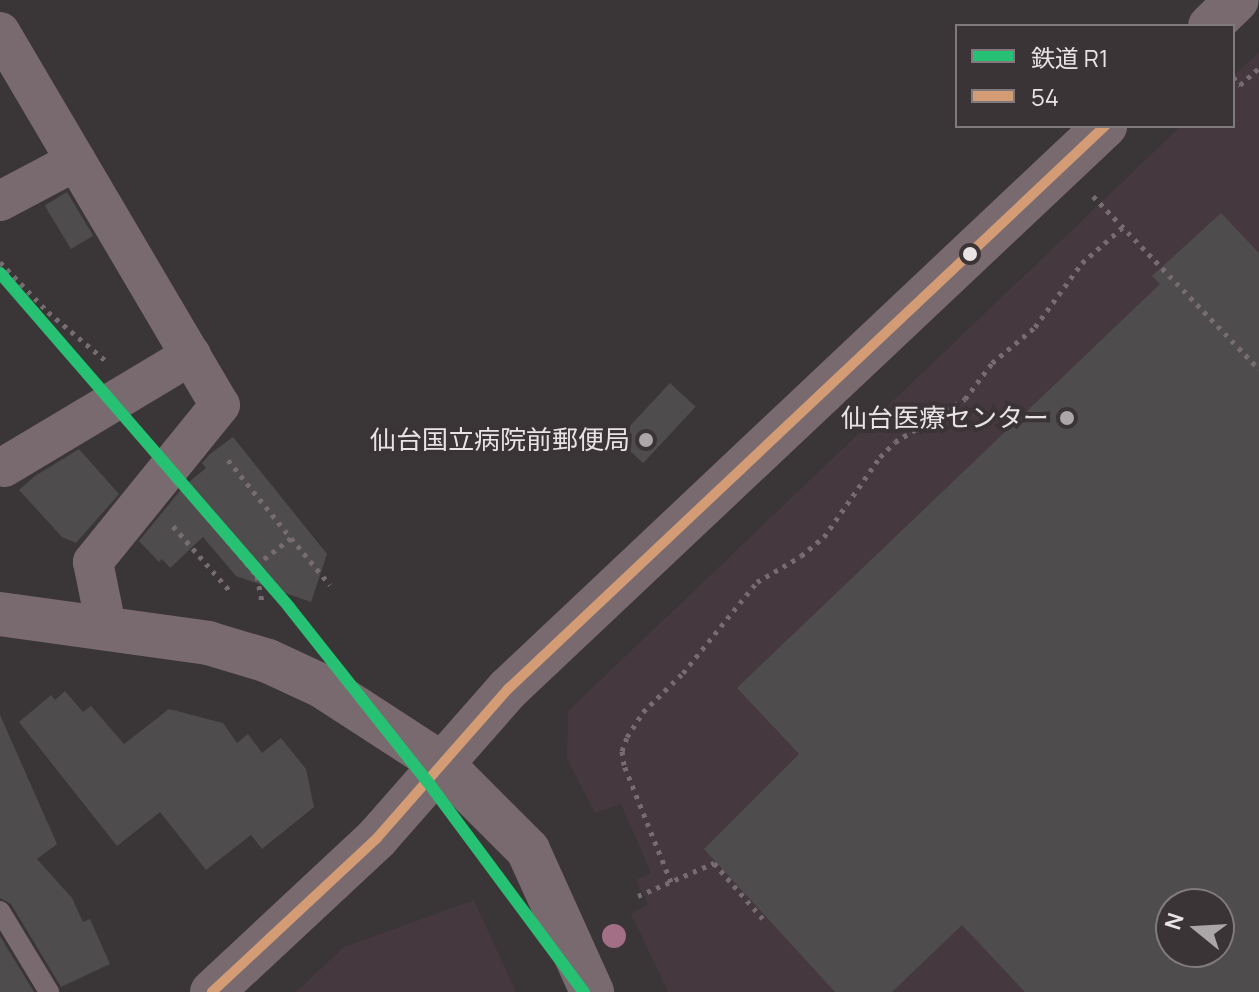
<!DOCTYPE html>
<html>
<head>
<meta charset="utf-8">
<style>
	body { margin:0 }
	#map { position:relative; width:1259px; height:992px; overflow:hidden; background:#3a3537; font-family:Manrope,"Noto Sans JP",sans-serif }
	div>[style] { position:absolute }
	.built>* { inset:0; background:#45383e }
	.building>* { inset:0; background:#4f4c4e; transform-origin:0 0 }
	.path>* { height:5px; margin-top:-2.5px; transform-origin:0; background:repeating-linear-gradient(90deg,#766c71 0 4px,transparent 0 10px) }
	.service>* { height:20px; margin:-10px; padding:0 10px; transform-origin:10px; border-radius:10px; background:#796a70 }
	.minor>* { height:40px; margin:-20px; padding:0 20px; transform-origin:20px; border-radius:20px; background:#796a70 }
	.tertiary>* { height:44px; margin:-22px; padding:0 22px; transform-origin:22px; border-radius:22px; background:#796a70 }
	.bus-1>* { height:10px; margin:-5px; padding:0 5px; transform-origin:5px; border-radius:5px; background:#d39c74 }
	.rail-1>* { height:12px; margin:-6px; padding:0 6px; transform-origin:6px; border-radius:6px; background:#26c172 }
	.trees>* { width:24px; height:24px; margin:-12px; border-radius:50%; background:#a36f86 }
	.dots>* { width:22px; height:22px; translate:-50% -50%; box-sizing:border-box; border:4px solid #3b3437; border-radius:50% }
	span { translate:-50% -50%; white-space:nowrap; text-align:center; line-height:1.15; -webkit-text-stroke:8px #3b3437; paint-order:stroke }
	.poi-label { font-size:26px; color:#e8e3e5 }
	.right { translate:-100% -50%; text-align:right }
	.legend { position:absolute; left:955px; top:24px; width:280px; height:104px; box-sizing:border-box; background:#3b3437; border:2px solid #807a7d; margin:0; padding:10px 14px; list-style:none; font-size:24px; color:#e8e3e5 }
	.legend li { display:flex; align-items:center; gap:16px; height:40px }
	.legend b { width:40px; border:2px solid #807a7d }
	.north { position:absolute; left:1155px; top:888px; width:80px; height:80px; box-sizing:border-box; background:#3b3437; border:2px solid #807a7d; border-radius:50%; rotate:288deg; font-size:22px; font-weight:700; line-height:32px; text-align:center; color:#e8e3e5 }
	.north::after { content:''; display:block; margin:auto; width:28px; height:36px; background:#aba6a8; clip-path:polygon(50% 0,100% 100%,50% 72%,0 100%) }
</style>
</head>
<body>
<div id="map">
	<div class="built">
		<i style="clip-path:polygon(evenodd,1259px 52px,1259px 992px,668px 992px,631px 914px,648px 904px,636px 880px,651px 873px,621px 804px,595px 813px,567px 759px,568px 711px,1181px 126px,1233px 126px,1233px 76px,1259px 52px,1171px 904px,1219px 904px,1219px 952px,1171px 952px,1171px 904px)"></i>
		<i style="clip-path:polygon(474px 900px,516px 992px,296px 992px,344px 947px)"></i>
	</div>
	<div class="building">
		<i style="left:67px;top:192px;width:51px;height:26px;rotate:59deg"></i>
		<i style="clip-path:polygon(evenodd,1221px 213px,1259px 253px,1259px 992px,1025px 992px,962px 925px,892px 992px,835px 992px,704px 849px,799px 754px,737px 688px,1160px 284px,1152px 276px,1221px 213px,1171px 904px,1219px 904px,1219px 952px,1171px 952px,1171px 904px)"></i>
		<i style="left:670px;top:383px;width:35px;height:77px;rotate:43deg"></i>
		<i style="clip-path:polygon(233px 437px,327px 554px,311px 602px,236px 576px,203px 537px,170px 568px,162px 559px,159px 562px,139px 541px,184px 486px,206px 468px,202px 463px,210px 454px)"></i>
		<i style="clip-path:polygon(79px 449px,119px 494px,76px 543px,62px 537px,19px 490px,35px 476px)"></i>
		<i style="clip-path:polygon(65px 691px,83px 712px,91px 706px,124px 744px,169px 709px,223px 723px,237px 743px,248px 734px,262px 753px,281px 738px,306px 769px,314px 807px,262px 849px,251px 835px,206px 870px,160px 812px,117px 846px,19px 722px,51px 695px,55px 700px)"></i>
		<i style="clip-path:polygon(0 715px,57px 844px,37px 859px,72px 898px,83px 922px,90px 919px,110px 964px,61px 987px,11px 904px,0 898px)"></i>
		<i style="clip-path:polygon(0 936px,34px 992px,0 992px)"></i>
	</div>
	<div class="path">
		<i style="left:1233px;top:77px;width:11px;rotate:49deg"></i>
		<i style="left:1240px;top:85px;width:25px;rotate:-42deg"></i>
		<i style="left:1093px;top:196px;width:240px;rotate:46.2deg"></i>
		<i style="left:0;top:262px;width:69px;rotate:46.2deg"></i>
		<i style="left:48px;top:312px;width:75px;rotate:40.1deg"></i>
		<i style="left:228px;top:460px;width:100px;rotate:51.1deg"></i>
		<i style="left:291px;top:538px;width:51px;rotate:142.2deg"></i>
		<i style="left:195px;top:501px;width:97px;rotate:50.4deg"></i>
		<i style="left:257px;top:576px;width:25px;rotate:79deg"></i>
		<i style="left:173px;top:526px;width:86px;rotate:48.8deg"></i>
		<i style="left:291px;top:538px;width:61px;rotate:50.3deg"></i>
		<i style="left:671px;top:882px;width:126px;rotate:-111.9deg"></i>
		<i style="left:624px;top:765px;width:14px;rotate:-98deg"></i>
		<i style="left:622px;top:751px;width:15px;rotate:-70deg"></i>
		<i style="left:627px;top:737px;width:30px;rotate:-57deg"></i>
		<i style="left:643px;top:712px;width:56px;rotate:-44.3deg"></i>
		<i style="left:683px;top:673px;width:117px;rotate:-50.9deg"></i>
		<i style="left:757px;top:582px;width:51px;rotate:-30.6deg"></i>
		<i style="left:801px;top:556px;width:30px;rotate:-40deg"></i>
		<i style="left:824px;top:537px;width:98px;rotate:-55deg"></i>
		<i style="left:880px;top:457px;width:21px;rotate:-45deg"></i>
		<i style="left:895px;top:442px;width:82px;rotate:-31.6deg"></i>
		<i style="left:965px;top:399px;width:45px;rotate:-53.1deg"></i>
		<i style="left:992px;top:363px;width:56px;rotate:-39.9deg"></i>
		<i style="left:1035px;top:327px;width:79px;rotate:-53.7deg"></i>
		<i style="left:1082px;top:263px;width:55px;rotate:-41.3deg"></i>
		<i style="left:638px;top:896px;width:83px;rotate:-23.5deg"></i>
		<i style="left:714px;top:863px;width:74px;rotate:48.8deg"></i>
	</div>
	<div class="service">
		<i style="left:0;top:911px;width:95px;rotate:58.8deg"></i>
	</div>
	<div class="minor">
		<i style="left:0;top:32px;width:433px;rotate:59.5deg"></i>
		<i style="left:220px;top:405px;width:202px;rotate:129deg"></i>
		<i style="left:93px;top:562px;width:65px;rotate:78.5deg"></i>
		<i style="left:0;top:201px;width:86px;rotate:-27.8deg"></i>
		<i style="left:4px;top:467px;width:218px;rotate:-30.9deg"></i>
	</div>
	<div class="tertiary">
		<i style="left:1210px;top:26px;width:37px;rotate:-44deg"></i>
		<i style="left:0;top:614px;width:210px;rotate:7.9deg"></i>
		<i style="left:208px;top:643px;width:63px;rotate:16.7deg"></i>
		<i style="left:268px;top:661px;width:60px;rotate:24.8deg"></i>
		<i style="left:322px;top:686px;width:143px;rotate:33deg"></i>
		<i style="left:442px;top:764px;width:122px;rotate:45deg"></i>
		<i style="left:528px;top:850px;width:156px;rotate:65.7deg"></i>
		<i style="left:212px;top:992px;width:226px;rotate:-43deg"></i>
		<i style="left:377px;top:838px;width:198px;rotate:-48.7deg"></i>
		<i style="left:508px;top:689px;width:821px;rotate:-43.32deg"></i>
	</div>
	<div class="bus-1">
		<i style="left:212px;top:992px;width:226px;rotate:-43deg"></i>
		<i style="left:377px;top:838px;width:198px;rotate:-48.7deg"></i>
		<i style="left:508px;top:689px;width:821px;rotate:-43.32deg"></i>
	</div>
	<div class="rail-1">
		<i style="left:0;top:273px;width:442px;rotate:49.1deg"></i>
		<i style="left:289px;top:607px;width:232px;rotate:51.6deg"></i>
		<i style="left:433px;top:789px;width:253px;rotate:53.4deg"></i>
	</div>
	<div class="trees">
		<i style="left:614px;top:936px"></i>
	</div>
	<div class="dots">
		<i style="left:970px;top:254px;background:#e8e3e5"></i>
		<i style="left:1067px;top:418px;background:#aba6a8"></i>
		<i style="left:646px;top:440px;background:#aba6a8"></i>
	</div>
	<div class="poi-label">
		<span class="right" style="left:1049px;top:418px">仙台医療センター</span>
		<span class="right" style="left:630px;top:440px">仙台国立病院前郵便局</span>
	</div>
	<ul class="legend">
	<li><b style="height:10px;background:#26c172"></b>鉄道 R1</li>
	<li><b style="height:10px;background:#d39c74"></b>54</li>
	</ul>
	<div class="north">N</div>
</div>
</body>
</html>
